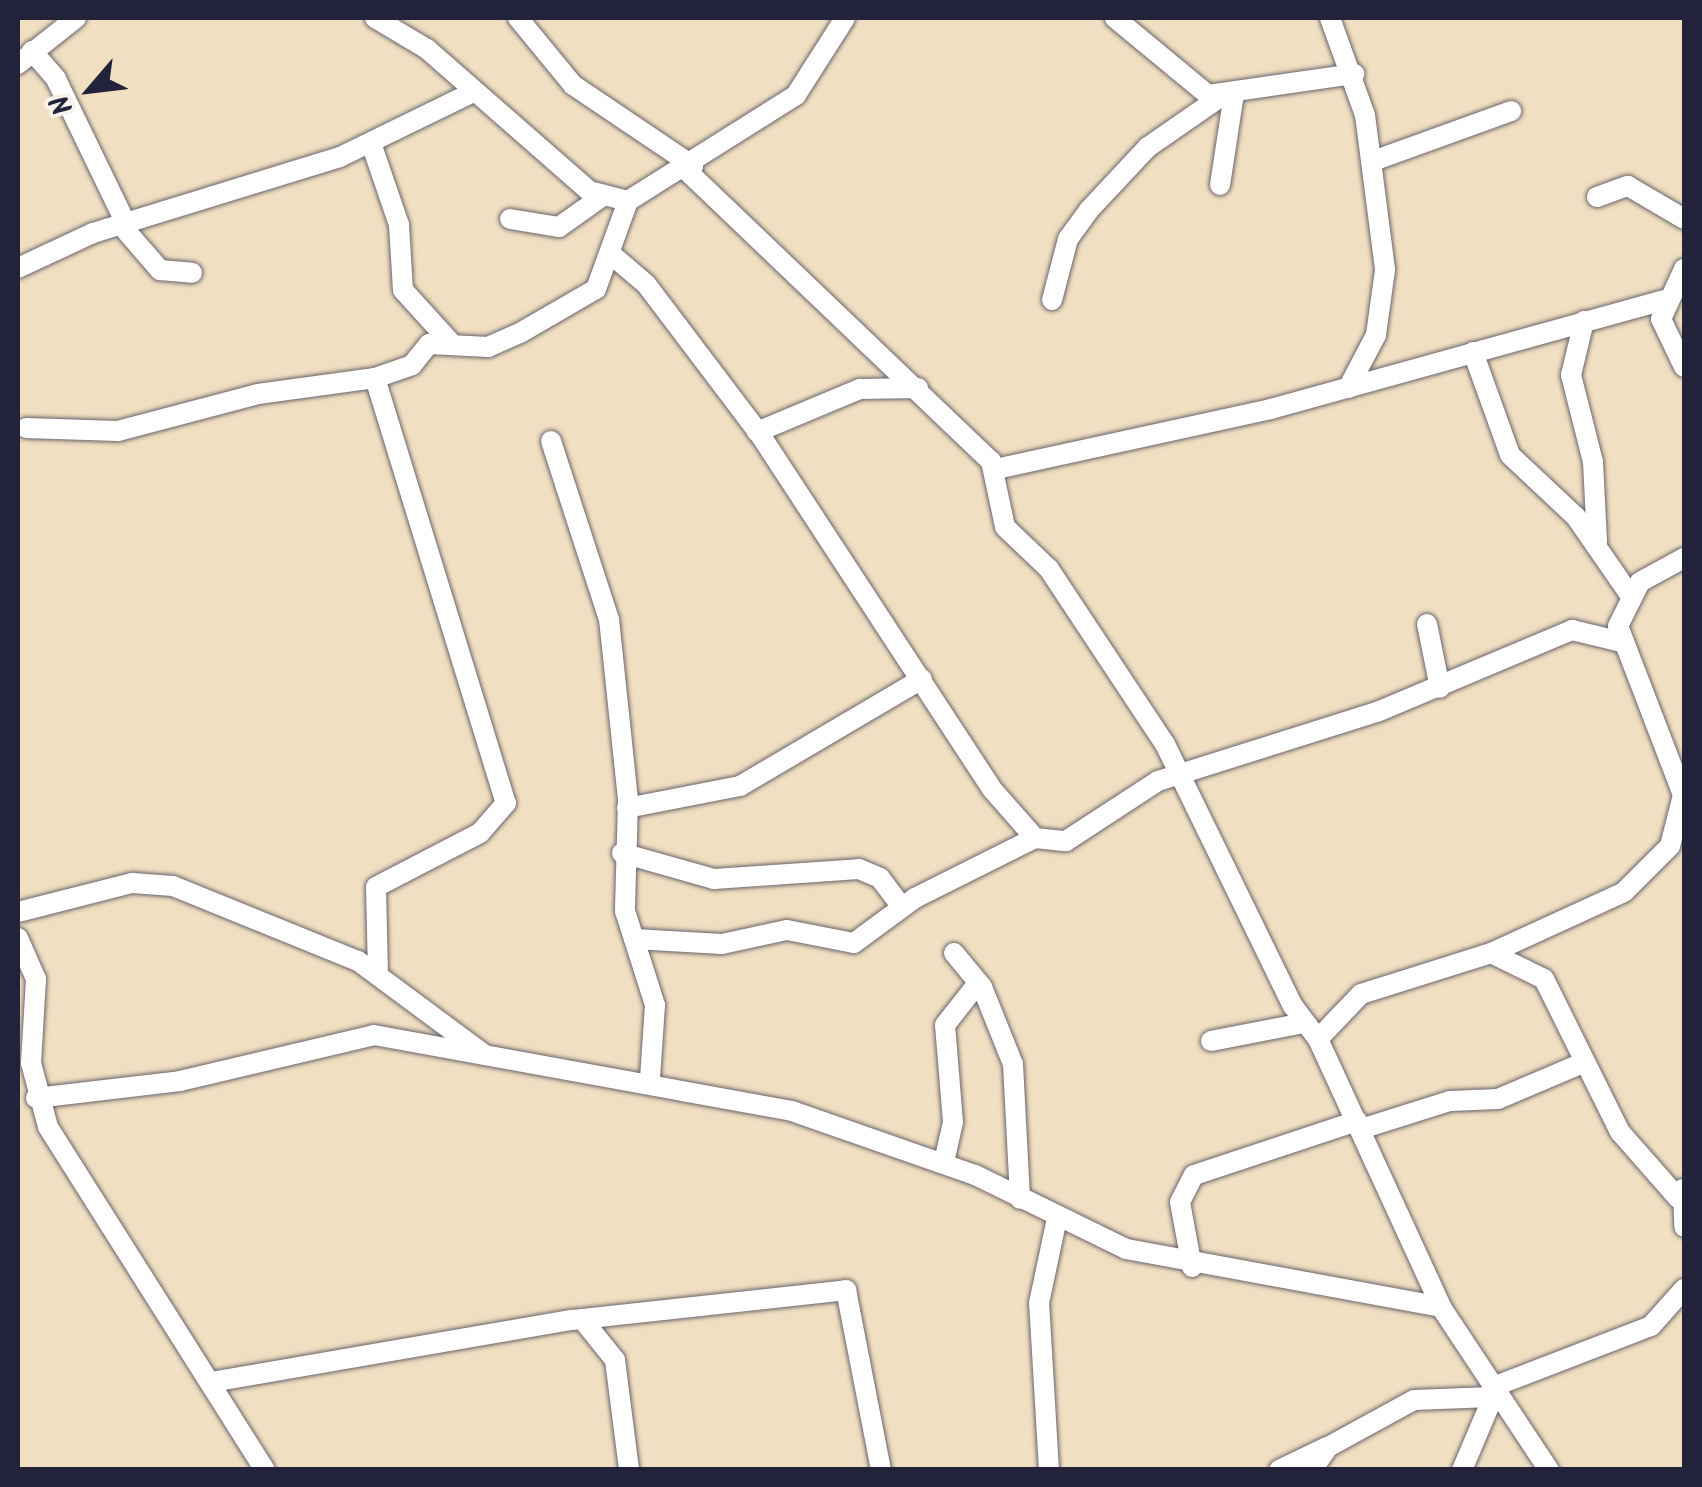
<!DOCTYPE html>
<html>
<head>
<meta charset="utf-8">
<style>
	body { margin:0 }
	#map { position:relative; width:1702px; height:1487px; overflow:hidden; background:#f1dfc1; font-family:Kalam,sans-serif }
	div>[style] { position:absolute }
	.roads { filter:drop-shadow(0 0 2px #6a646a) drop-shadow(0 0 2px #6a646a) }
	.street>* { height:20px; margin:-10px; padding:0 10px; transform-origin:10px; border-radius:10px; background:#fff }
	span { translate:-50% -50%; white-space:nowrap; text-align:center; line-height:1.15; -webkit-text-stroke:9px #f7f3e8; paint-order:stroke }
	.frame { position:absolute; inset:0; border:20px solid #22223b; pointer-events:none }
	.north { position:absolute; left:40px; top:40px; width:100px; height:100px; -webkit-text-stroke:8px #f7f3e8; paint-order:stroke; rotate:242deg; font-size:28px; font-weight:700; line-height:40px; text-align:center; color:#22223b }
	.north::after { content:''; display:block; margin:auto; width:35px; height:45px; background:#22223b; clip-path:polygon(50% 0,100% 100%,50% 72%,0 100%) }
</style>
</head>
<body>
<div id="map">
	<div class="roads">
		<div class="street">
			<i style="left:375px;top:18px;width:61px;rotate:30.8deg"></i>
			<i style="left:427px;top:49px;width:215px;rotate:41.2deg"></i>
			<i style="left:589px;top:191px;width:40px;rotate:14.4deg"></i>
			<i style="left:518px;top:18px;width:87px;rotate:50.6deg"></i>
			<i style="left:573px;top:85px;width:145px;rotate:34deg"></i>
			<i style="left:1115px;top:18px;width:121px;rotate:39.6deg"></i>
			<i style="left:1208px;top:95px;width:148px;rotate:-8.2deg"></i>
			<i style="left:1330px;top:18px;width:103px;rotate:70.2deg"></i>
			<i style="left:1365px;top:115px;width:156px;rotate:82.6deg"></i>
			<i style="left:1385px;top:270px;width:66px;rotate:97.9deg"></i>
			<i style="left:1376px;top:335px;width:60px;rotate:117.8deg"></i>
			<i style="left:32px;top:51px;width:37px;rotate:49deg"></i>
			<i style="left:56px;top:79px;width:161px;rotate:64.2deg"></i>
			<i style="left:18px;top:64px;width:74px;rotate:-38.4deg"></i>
			<i style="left:371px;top:143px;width:87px;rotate:71.1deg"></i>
			<i style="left:399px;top:225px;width:65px;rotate:86.5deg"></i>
			<i style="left:403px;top:290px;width:72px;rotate:47.8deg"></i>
			<i style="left:1373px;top:161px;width:147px;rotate:-19.9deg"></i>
			<i style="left:686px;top:170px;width:422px;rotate:43.7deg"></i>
			<i style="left:991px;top:461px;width:67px;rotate:78deg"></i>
			<i style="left:1005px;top:527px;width:61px;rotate:43.7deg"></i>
			<i style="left:1049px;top:569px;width:210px;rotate:56.5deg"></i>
			<i style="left:1165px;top:744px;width:292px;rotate:64deg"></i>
			<i style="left:1293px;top:1006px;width:41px;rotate:52.9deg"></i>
			<i style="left:1318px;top:1039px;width:295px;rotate:65.3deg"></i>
			<i style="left:1441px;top:1307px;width:196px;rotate:56.5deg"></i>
			<i style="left:1220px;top:185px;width:93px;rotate:-81.3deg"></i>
			<i style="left:1597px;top:197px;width:33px;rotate:-20deg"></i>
			<i style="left:1628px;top:186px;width:65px;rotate:30.5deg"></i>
			<i style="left:510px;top:219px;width:50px;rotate:9.3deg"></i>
			<i style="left:559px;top:227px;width:50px;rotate:-35.3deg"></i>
			<i style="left:121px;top:225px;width:60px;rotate:49.1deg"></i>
			<i style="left:160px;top:270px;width:32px;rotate:5deg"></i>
			<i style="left:613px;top:256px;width:43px;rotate:40.3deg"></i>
			<i style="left:646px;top:284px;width:191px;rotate:52.9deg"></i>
			<i style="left:761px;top:436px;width:420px;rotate:56.8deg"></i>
			<i style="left:991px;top:788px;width:67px;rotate:48.7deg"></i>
			<i style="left:1035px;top:838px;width:31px;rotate:6deg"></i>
			<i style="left:1066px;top:841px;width:110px;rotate:-33.1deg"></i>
			<i style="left:1158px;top:781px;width:230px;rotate:-17.5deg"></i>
			<i style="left:1377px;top:712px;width:212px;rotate:-22.8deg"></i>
			<i style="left:1572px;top:630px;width:51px;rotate:13.5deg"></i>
			<i style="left:18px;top:268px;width:83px;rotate:-25deg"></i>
			<i style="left:93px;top:233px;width:258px;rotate:-17.1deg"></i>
			<i style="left:340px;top:157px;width:144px;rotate:-26deg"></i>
			<i style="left:1684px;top:269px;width:55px;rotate:114.7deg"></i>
			<i style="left:1661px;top:319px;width:53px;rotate:64.4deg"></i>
			<i style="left:1052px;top:300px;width:63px;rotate:-75.3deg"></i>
			<i style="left:1068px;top:239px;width:36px;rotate:-54deg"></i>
			<i style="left:1089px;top:210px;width:86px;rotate:-46.9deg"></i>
			<i style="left:1148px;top:147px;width:91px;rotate:-34.7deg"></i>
			<i style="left:1584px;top:321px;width:56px;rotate:103.5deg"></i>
			<i style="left:1571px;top:375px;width:90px;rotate:75.8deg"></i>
			<i style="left:1593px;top:462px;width:80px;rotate:87.1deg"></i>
			<i style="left:1473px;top:352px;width:109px;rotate:70.2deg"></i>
			<i style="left:1510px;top:455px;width:91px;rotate:43.2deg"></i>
			<i style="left:1576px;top:517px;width:95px;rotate:55.3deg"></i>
			<i style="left:375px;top:378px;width:445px;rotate:72.9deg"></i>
			<i style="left:506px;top:803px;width:40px;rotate:131deg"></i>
			<i style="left:480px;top:833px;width:117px;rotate:152.6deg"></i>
			<i style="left:376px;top:887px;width:85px;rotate:88.7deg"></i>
			<i style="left:26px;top:428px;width:92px;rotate:1.9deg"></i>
			<i style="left:118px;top:431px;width:145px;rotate:-14.8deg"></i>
			<i style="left:258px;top:394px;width:118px;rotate:-7.8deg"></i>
			<i style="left:375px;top:378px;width:39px;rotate:-19deg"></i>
			<i style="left:412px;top:365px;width:27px;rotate:-51deg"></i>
			<i style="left:429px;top:344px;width:59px;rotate:2.9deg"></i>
			<i style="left:488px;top:347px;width:35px;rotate:-24deg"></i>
			<i style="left:520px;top:333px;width:88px;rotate:-30.1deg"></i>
			<i style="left:596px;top:289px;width:94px;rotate:-70deg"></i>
			<i style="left:628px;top:201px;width:199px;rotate:-32.2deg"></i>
			<i style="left:796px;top:95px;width:91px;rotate:-57.5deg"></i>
			<i style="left:757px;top:432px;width:112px;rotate:-22.7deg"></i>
			<i style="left:860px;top:389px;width:58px;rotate:-1deg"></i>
			<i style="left:551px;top:441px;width:187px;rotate:72deg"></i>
			<i style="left:609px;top:619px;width:183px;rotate:84deg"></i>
			<i style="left:628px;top:801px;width:110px;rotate:91.6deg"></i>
			<i style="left:625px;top:911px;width:99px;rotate:72.3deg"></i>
			<i style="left:655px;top:1005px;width:74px;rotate:93.9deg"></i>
			<i style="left:996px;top:469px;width:281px;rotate:-12.3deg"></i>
			<i style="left:1271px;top:409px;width:407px;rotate:-15.5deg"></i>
			<i style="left:1427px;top:624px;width:65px;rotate:78.5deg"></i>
			<i style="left:627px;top:808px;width:115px;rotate:-11deg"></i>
			<i style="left:740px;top:786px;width:211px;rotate:-30.5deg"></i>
			<i style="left:622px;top:853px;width:96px;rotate:15.8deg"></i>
			<i style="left:714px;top:879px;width:145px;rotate:-3.9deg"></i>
			<i style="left:859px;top:869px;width:23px;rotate:23deg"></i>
			<i style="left:880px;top:878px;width:36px;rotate:53deg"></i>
			<i style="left:18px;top:912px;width:118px;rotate:-14.3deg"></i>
			<i style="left:132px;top:883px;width:41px;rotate:4.2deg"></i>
			<i style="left:173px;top:886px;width:200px;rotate:22.1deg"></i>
			<i style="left:358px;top:961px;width:158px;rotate:36.5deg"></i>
			<i style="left:18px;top:938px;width:45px;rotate:66.3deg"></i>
			<i style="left:36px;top:979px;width:84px;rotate:93.4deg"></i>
			<i style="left:31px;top:1063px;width:66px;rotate:75.1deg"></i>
			<i style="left:48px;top:1127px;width:406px;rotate:57.7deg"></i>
			<i style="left:634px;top:939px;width:88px;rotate:3.3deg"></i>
			<i style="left:722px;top:944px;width:66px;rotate:-12.2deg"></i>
			<i style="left:787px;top:930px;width:68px;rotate:11deg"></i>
			<i style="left:854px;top:943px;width:76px;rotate:-36.4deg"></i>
			<i style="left:915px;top:898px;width:134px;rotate:-26.6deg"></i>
			<i style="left:954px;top:953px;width:44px;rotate:50.5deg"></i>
			<i style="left:982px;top:987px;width:83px;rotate:68.1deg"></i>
			<i style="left:1013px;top:1064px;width:135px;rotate:87deg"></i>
			<i style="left:1491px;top:953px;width:59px;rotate:26.1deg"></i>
			<i style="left:1544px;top:979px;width:171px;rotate:63.6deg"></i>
			<i style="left:1620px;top:1132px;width:88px;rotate:48.7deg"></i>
			<i style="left:1318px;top:1039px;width:62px;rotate:-46.3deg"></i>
			<i style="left:1361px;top:994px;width:136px;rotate:-17.5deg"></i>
			<i style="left:1491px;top:953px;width:146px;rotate:-24.6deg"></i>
			<i style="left:1624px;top:892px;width:65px;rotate:-45deg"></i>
			<i style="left:1670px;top:846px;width:53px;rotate:-75.7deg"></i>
			<i style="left:1683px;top:795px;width:181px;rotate:-111deg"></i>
			<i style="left:1618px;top:626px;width:49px;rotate:-63.4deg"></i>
			<i style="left:1640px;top:582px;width:50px;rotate:-28.6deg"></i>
			<i style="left:1211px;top:1041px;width:95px;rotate:-11deg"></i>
			<i style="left:36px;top:1098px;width:145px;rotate:-6.7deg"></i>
			<i style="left:180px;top:1081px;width:199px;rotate:-13.3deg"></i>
			<i style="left:374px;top:1035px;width:425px;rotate:10.3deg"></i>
			<i style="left:792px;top:1111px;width:194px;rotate:19.3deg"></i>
			<i style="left:975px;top:1175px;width:168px;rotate:26.1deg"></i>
			<i style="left:1126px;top:1249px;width:320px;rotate:10.4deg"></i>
			<i style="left:1361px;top:1129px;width:93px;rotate:-17.5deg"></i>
			<i style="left:1450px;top:1101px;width:48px;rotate:-2.4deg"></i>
			<i style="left:1498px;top:1099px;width:92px;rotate:-23deg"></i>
			<i style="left:944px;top:1162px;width:41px;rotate:-77.3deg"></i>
			<i style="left:953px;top:1122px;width:97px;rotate:-94.7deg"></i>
			<i style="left:945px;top:1025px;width:53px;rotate:-51.8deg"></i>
			<i style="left:1683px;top:1189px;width:38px;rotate:88deg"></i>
			<i style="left:1192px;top:1267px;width:66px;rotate:-100.5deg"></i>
			<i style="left:1180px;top:1202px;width:30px;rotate:-63deg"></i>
			<i style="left:1194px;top:1175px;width:172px;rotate:-18.3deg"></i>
			<i style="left:582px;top:1319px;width:53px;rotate:51.2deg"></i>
			<i style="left:615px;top:1360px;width:111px;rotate:82.7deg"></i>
			<i style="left:212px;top:1382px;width:365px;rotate:-9.8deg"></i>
			<i style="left:572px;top:1320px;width:276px;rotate:-6.2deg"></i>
			<i style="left:846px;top:1290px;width:183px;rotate:79deg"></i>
			<i style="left:1049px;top:1470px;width:167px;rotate:-93.4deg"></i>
			<i style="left:1039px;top:1303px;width:87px;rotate:-78deg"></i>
			<i style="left:1279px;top:1470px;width:53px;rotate:-25.6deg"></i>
			<i style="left:1312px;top:1470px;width:28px;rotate:-55deg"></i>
			<i style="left:1328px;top:1447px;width:98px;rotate:-28.7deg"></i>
			<i style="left:1414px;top:1400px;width:77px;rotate:-2.2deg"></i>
			<i style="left:1462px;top:1470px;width:92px;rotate:-67deg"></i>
			<i style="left:1498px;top:1385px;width:164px;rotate:-21.1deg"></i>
			<i style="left:1651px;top:1326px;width:50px;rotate:-48.3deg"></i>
		</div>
	</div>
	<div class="frame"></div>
	<div class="north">N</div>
</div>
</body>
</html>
